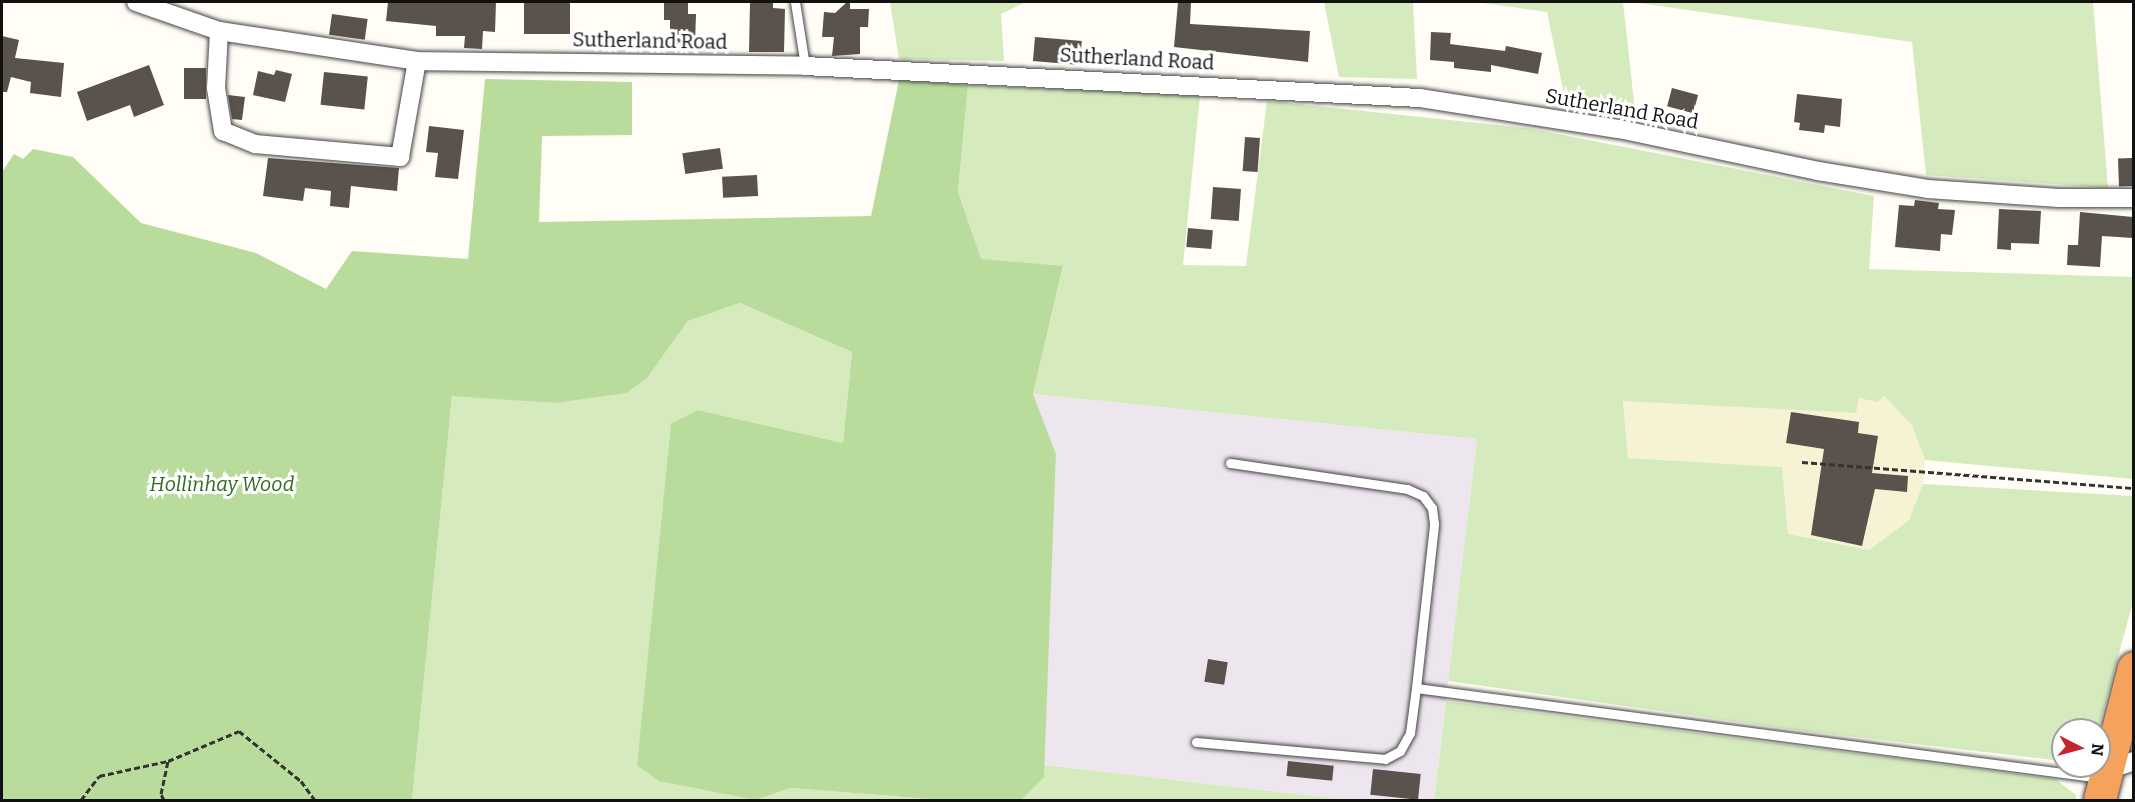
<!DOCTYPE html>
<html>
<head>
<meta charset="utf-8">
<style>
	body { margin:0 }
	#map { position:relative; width:2135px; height:802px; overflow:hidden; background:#fffdf5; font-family:Bitter,serif }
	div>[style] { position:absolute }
	.industrial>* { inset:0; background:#eee6ef }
	.farmland>* { inset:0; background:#f6f3d4 }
	.green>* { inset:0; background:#d5ebbd }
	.forest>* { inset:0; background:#b9dc9c }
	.building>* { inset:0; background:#5a524d; transform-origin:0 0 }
	.path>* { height:3px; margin-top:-1.5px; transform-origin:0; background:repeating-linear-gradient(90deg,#333 0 6px,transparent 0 9px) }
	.roads { filter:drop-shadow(0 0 2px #444) drop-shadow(0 0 2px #444) }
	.lane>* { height:9px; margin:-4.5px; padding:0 4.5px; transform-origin:4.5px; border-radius:4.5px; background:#fff }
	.street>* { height:18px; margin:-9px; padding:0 9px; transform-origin:9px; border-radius:9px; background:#fff }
	.highway>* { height:32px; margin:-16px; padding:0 16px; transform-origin:16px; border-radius:16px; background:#f5a25d }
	span { translate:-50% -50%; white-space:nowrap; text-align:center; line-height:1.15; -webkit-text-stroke:6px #fff; paint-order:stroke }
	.street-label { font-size:20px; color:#111 }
	.park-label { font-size:20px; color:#2f6b1f; font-style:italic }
	.frame { position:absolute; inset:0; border:3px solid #111; pointer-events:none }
	.north { position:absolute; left:2051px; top:718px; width:60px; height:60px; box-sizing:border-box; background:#fff; border:2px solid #a0a0a0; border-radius:50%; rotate:96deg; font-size:16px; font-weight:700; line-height:24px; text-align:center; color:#111 }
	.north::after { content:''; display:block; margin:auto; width:21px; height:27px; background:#c4262e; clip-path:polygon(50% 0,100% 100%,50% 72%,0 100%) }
</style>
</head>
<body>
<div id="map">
	<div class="industrial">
		<i style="clip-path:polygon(1033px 394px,1477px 439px,1434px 800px,1349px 800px,1044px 765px,1056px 454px)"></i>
	</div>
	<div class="farmland">
		<i style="clip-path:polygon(1884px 395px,1912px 425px,1925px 460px,1923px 484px,1909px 520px,1869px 550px,1788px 535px,1782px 467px,1628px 458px,1623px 400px,1856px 413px,1859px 398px)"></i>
	</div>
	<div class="green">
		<i style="clip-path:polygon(890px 2px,1026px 2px,1001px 14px,1004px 61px,899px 59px)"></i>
		<i style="clip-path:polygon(1324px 2px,1413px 2px,1417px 79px,1339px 77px)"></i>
		<i style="clip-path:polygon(1474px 2px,1623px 2px,1636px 120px,1565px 99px,1547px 12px)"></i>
		<i style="clip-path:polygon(1632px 2px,2093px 2px,2108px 188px,1926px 175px,1912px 42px)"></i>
		<i style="clip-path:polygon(968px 85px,1200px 96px,1183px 265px,1246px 266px,1267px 101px,1527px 128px,1874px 196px,1869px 269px,2133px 277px,2133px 479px,1925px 460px,1912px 425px,1884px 396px,1877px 402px,1859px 398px,1856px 413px,1623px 401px,1628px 458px,1782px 467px,1788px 534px,1869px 550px,1909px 520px,1923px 484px,2133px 496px,2133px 602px,2098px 730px,2063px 730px,2063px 761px,1796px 730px,1448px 681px,1477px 439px,1033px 394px,1063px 267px,981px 260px,958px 192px)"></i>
		<i style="clip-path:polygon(740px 303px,852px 352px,843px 443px,698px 410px,756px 800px,790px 788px,942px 800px,412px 800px,452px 395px,555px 403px,647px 378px,688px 321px)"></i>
		<i style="clip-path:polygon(1446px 701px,2055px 779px,2076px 795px,2077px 800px,1434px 800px)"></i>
		<i style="clip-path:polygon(1044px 765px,1349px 800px,1021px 800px,1043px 777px)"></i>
	</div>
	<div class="forest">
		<i style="clip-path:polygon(485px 79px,632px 82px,632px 135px,542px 136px,539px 222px,871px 216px,899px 80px,968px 85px,958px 192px,981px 259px,1063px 266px,1033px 394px,1056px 454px,1044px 777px,1021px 800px,942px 800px,790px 788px,756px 800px,659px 781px,637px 765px,671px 424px,698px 410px,843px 443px,852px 352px,740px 303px,688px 321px,647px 378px,626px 393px,555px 403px,452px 396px,412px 800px,2px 800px,2px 172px,14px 154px,23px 159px,33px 149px,73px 157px,141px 223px,256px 253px,326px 289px,352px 251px,468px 259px)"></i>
	</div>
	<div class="building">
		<i style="clip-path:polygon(388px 2px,496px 2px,495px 32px,483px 31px,482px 49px,464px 48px,465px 36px,436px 36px,436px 26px,386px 21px)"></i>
		<i style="left:524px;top:2px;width:46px;height:32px"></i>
		<i style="clip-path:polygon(664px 2px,688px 2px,688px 14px,696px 14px,695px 44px,670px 44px,670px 20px,664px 20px)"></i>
		<i style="clip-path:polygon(750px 2px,773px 2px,773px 8px,785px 9px,784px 52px,749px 52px)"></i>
		<i style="clip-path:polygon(847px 2px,850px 2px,850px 9px,869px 9px,868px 27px,860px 27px,860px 54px,832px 56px,834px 37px,822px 37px,824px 12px,835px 13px)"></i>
		<i style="clip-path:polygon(1178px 2px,1191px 2px,1190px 24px,1310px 31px,1308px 62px,1174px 47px)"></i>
		<i style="left:332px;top:14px;width:36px;height:21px;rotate:8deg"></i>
		<i style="clip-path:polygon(1431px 32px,1451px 33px,1450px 44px,1505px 51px,1506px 46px,1542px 53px,1538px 74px,1491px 65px,1491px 72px,1454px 68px,1454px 62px,1430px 60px)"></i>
		<i style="clip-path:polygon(2px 36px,19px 40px,15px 58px,64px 63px,61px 97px,30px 93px,31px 82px,11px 77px,7px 92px,2px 92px)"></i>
		<i style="left:1035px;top:37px;width:47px;height:24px;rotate:5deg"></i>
		<i style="clip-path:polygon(149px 65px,164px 105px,134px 117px,130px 105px,87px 121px,77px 92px)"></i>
		<i style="left:206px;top:68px;width:31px;height:22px;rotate:90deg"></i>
		<i style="clip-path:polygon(276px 70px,292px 74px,285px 102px,253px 95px,258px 71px,274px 75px)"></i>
		<i style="left:324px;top:72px;width:44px;height:33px;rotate:6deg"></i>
		<i style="left:1672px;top:88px;width:27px;height:19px;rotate:15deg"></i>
		<i style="clip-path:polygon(1797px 94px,1842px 99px,1840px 127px,1825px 125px,1824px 133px,1799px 130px,1800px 123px,1794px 122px)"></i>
		<i style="clip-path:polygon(228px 95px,245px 97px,242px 120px,232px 119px)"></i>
		<i style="clip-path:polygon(429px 126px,464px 130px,458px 179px,435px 177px,438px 153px,426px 152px)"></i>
		<i style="left:1245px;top:137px;width:15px;height:34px;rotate:4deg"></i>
		<i style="left:720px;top:148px;width:21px;height:38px;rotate:82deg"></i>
		<i style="clip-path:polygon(268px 158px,399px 168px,397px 191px,351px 186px,349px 208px,330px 206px,331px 191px,305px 188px,303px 201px,263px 196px)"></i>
		<i style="left:2132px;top:158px;width:28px;height:14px;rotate:88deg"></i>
		<i style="left:757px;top:175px;width:21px;height:35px;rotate:87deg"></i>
		<i style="left:1213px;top:187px;width:28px;height:32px;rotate:4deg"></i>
		<i style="clip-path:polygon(1915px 200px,1939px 203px,1938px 209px,1955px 210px,1952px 235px,1941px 234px,1940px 251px,1895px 247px,1899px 205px,1914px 206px)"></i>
		<i style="clip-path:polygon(1999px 209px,2041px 211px,2039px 244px,2011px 243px,2011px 250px,1997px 249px)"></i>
		<i style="clip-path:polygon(2080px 212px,2133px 217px,2133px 238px,2102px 236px,2100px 267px,2067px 265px,2068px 245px,2078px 245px)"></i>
		<i style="left:1188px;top:228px;width:25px;height:19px;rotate:5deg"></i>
		<i style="clip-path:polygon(1791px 412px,1859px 422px,1858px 433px,1878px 436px,1872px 473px,1908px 476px,1907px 492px,1875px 489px,1862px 546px,1811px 535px,1824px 449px,1786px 443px)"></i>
		<i style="left:1208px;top:659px;width:20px;height:23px;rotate:9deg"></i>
		<i style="left:1288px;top:761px;width:46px;height:15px;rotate:6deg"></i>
		<i style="left:1373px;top:769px;width:48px;height:26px;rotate:6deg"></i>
	</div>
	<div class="path">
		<i style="left:1802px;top:462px;width:333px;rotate:4.5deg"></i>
		<i style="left:81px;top:800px;width:30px;rotate:-53deg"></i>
		<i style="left:99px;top:776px;width:71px;rotate:-12.3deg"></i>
		<i style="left:168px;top:761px;width:77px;rotate:-22.9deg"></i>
		<i style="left:239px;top:731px;width:80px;rotate:38.9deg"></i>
		<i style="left:301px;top:781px;width:24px;rotate:54deg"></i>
		<i style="left:164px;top:800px;width:7px;rotate:-117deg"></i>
		<i style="left:161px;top:794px;width:34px;rotate:-78deg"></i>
	</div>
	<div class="roads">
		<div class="lane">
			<i style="left:795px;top:2px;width:65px;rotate:81.1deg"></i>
			<i style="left:1416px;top:688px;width:691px;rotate:7.49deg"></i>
			<i style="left:1196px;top:742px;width:190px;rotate:5.1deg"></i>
			<i style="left:1385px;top:759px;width:17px;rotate:-28deg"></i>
			<i style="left:1400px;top:751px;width:21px;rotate:-61deg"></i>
			<i style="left:1410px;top:733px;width:45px;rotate:-82.4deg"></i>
			<i style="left:1416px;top:688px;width:165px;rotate:-83.7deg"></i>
			<i style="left:1434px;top:524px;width:16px;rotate:-97deg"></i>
			<i style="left:1432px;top:508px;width:15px;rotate:-127deg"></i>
			<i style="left:1423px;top:496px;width:17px;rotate:-156deg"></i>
			<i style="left:1407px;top:489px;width:179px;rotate:-171.6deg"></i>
		</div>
		<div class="street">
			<i style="left:136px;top:2px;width:88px;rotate:19.3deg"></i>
			<i style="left:219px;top:31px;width:200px;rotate:8.6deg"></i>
			<i style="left:417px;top:61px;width:388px;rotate:0.7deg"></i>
			<i style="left:805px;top:66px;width:616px;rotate:2.98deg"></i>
			<i style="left:1420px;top:98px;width:201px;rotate:8.9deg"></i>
			<i style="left:1619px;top:129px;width:203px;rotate:11.9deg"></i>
			<i style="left:1818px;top:171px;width:111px;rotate:9.3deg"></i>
			<i style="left:1928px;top:189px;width:131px;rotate:3.9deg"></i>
			<i style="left:2059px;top:198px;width:75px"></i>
			<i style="left:219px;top:31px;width:57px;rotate:93deg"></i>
			<i style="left:216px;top:88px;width:44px;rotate:80.8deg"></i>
			<i style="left:223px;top:131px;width:35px;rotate:22deg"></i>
			<i style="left:255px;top:144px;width:146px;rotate:5.1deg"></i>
			<i style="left:400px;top:157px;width:97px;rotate:-80deg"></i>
			<i style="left:2108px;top:770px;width:28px;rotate:-19deg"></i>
		</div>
		<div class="highway">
			<i style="left:2100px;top:800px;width:136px;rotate:-75.6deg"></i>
		</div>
	</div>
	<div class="street-label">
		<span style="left:650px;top:41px;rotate:1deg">Sutherland Road</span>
		<span style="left:1137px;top:59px;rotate:3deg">Sutherland Road</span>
		<span style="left:1622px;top:109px;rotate:10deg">Sutherland Road</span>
	</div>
	<div class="park-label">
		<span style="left:222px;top:484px">Hollinhay Wood</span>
	</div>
	<div class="frame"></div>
	<div class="north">N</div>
</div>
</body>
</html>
